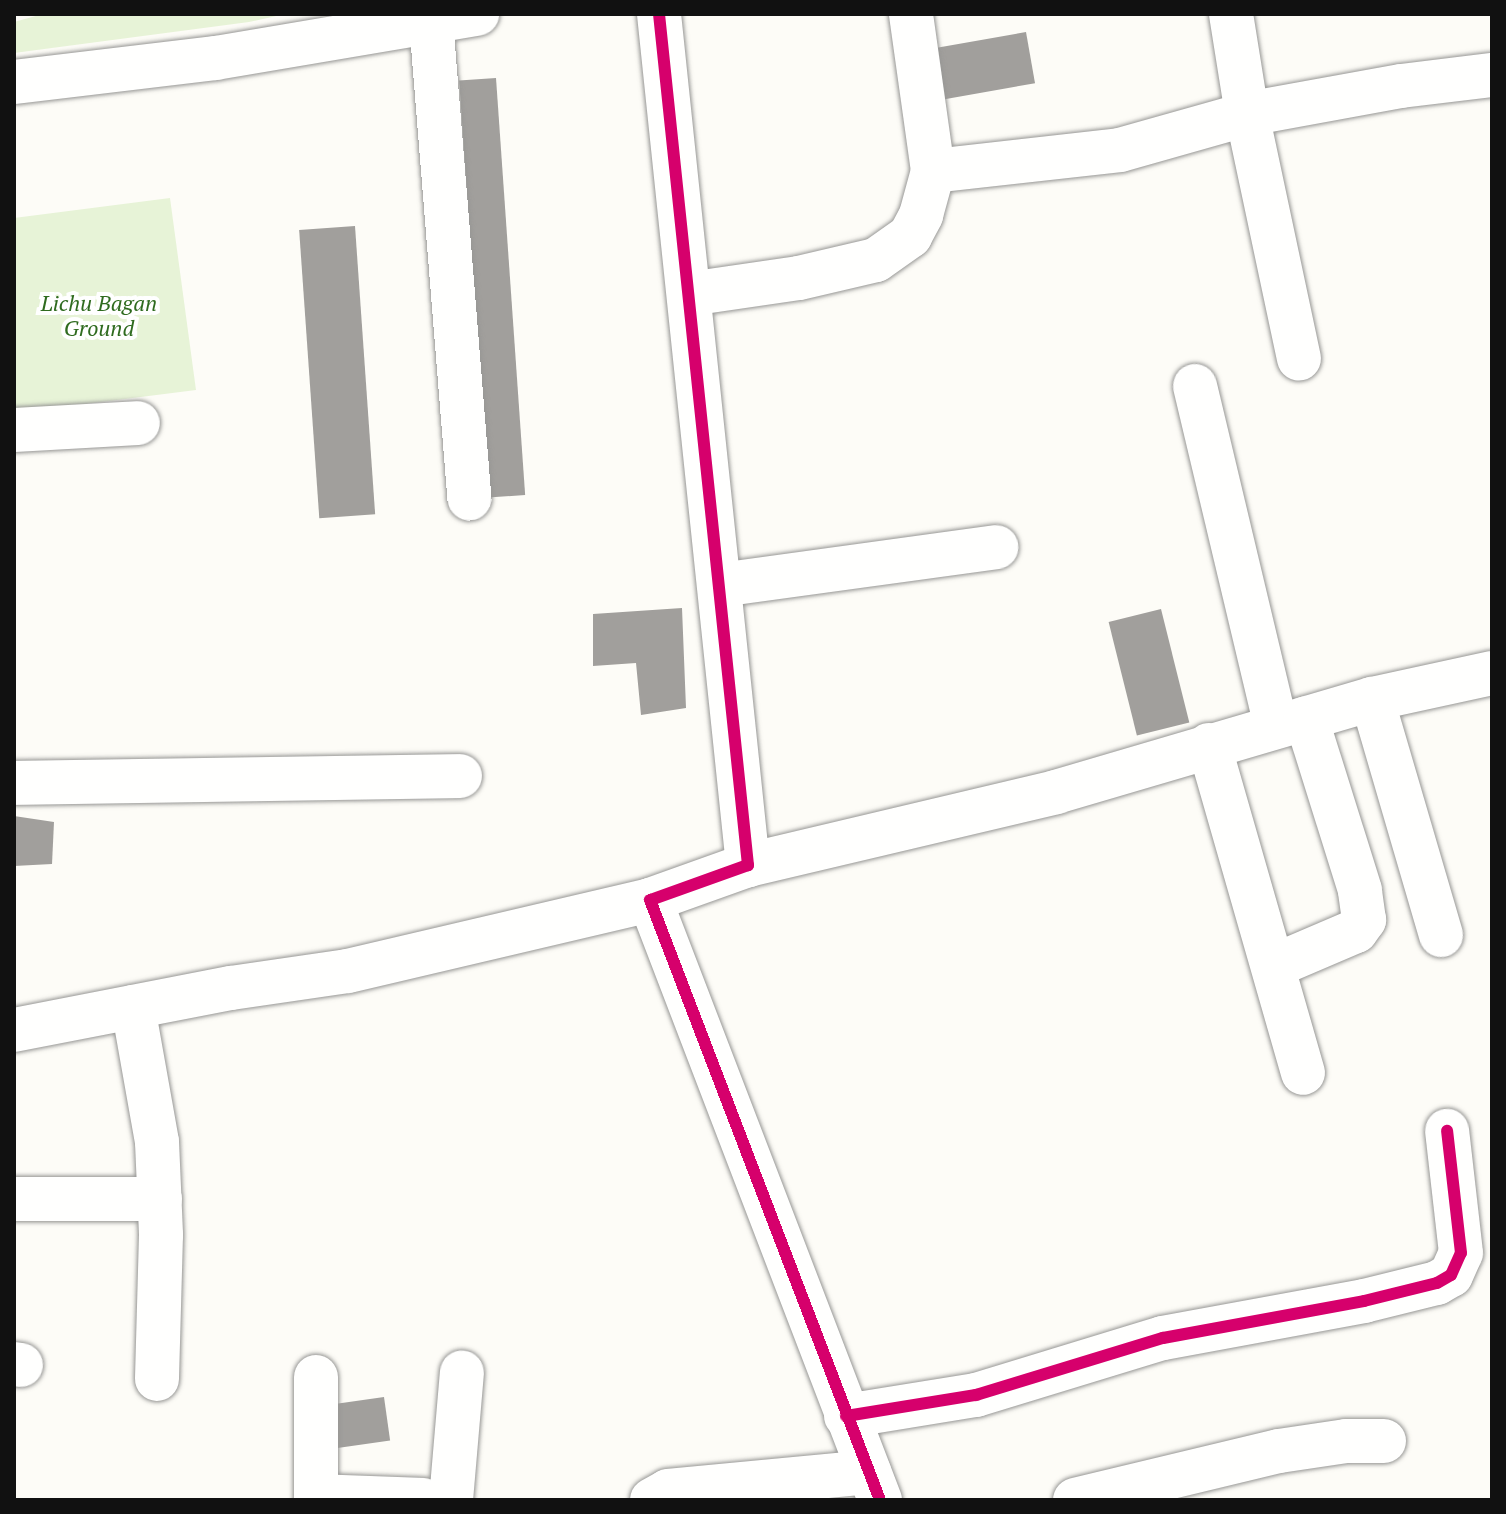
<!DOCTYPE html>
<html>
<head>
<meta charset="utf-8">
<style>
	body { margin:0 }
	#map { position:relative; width:1506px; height:1514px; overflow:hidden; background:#fdfcf7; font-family:"PT Serif",serif }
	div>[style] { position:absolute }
	.green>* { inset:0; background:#e7f3d7 }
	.building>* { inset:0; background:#a19f9c; transform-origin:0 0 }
	.roads { filter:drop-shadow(0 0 2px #979795) drop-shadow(0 0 2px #979795) }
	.minor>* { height:44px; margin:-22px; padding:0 22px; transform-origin:22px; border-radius:22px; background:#fffffe }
	.cycleway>* { height:12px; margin:-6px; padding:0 6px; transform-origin:6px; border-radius:6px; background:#d6006c }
	span { translate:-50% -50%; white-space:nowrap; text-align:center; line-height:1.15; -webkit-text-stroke:8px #fff; paint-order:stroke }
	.park-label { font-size:22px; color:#2f6b1f; font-style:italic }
	.frame { position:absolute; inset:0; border:16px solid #111; pointer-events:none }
</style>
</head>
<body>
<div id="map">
	<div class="green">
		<i style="clip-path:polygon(43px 14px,285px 14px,249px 22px,14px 53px,14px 22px)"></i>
		<i style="clip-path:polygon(170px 198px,196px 390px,14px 413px,14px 218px)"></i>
	</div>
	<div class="building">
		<i style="left:1026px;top:32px;width:52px;height:99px;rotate:80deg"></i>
		<i style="left:496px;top:78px;width:418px;height:37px;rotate:86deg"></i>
		<i style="left:355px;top:226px;width:289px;height:56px;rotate:86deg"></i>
		<i style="clip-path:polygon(682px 608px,686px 708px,641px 715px,636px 663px,593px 666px,593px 614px)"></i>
		<i style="left:1161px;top:609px;width:117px;height:54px;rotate:76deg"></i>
		<i style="clip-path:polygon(14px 816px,54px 822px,52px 864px,14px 866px)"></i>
		<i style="left:384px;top:1397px;width:44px;height:62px;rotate:82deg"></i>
	</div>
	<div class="roads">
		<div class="minor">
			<i style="left:659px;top:14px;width:856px;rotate:84.03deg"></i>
			<i style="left:748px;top:865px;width:104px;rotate:160.3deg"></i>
			<i style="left:650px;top:900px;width:643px;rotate:69.03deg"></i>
			<i style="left:1231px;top:14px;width:101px;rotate:80.9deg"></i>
			<i style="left:1247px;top:114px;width:250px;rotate:78deg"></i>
			<i style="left:431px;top:21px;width:479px;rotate:85.4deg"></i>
			<i style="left:14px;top:82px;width:203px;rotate:-6.8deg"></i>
			<i style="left:216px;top:58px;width:265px;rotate:-9.6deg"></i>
			<i style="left:933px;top:171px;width:188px;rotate:-6.4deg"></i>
			<i style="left:1120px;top:150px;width:132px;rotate:-15.8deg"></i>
			<i style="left:1247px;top:114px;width:157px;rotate:-10.3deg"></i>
			<i style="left:1401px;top:86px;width:92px;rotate:-6.9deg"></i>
			<i style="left:689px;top:294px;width:111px;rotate:-8.3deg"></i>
			<i style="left:799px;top:278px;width:79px;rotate:-13.2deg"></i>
			<i style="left:876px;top:260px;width:42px;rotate:-35.2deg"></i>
			<i style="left:910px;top:236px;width:24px;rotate:-62deg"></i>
			<i style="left:921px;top:215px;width:46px;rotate:-74.7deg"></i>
			<i style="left:933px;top:171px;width:159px;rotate:-98deg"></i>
			<i style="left:1195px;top:386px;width:350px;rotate:76.6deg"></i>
			<i style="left:14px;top:430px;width:124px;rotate:-3.2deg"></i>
			<i style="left:720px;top:585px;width:279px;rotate:-7.8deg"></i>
			<i style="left:1372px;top:699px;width:246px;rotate:73.7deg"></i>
			<i style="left:1209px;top:745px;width:341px;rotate:74deg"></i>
			<i style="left:14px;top:783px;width:446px;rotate:-0.9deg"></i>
			<i style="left:748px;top:865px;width:317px;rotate:-13.3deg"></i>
			<i style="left:1056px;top:792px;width:329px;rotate:-16.4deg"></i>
			<i style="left:1372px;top:699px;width:123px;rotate:-12.2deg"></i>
			<i style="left:1274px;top:966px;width:89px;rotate:-23.1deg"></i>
			<i style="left:1356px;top:931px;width:14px;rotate:-54deg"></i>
			<i style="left:1364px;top:920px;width:30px;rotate:-98deg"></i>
			<i style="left:1360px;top:890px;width:180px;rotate:-107.4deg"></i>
			<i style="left:133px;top:1007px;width:137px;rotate:79.9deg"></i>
			<i style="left:157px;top:1142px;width:93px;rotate:87.5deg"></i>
			<i style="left:161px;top:1235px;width:144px;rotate:91.6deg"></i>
			<i style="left:14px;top:1030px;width:221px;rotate:-11deg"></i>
			<i style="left:231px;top:988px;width:118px;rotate:-8.3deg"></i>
			<i style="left:348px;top:971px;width:310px;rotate:-13.2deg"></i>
			<i style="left:14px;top:1199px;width:146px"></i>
			<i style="left:14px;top:1364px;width:7px;rotate:8deg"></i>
			<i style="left:846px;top:1416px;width:132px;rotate:-9.2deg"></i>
			<i style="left:976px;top:1395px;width:195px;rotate:-17deg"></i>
			<i style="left:1163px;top:1338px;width:204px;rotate:-10.4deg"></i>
			<i style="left:1364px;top:1301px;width:75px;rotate:-13.9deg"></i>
			<i style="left:1437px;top:1283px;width:16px;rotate:-30deg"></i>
			<i style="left:1451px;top:1275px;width:24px;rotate:-66deg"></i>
			<i style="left:1461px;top:1253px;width:123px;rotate:-96.5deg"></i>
			<i style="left:316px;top:1496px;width:107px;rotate:2.1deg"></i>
			<i style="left:316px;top:1500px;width:123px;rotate:-90deg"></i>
			<i style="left:451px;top:1500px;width:128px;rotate:-85.1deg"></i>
			<i style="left:652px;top:1500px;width:18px;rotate:-29deg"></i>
			<i style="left:668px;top:1491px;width:202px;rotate:-5.4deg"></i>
			<i style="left:1075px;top:1500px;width:210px;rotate:-13.5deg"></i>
			<i style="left:1279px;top:1451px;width:68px;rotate:-8.5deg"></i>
			<i style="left:1346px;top:1441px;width:38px"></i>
		</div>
	</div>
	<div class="cycleway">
		<i style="left:659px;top:14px;width:856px;rotate:84.03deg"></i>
		<i style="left:748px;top:865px;width:104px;rotate:160.3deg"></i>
		<i style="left:650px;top:900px;width:643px;rotate:69.03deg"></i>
		<i style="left:846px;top:1416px;width:132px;rotate:-9.2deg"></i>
		<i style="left:976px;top:1395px;width:195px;rotate:-17deg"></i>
		<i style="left:1163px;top:1338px;width:204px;rotate:-10.4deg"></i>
		<i style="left:1364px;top:1301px;width:75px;rotate:-13.9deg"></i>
		<i style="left:1437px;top:1283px;width:16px;rotate:-30deg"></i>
		<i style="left:1451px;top:1275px;width:24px;rotate:-66deg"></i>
		<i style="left:1461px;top:1253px;width:123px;rotate:-96.5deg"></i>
	</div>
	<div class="park-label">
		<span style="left:99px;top:315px">Lichu Bagan<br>Ground</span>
	</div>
	<div class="frame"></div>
</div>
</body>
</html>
